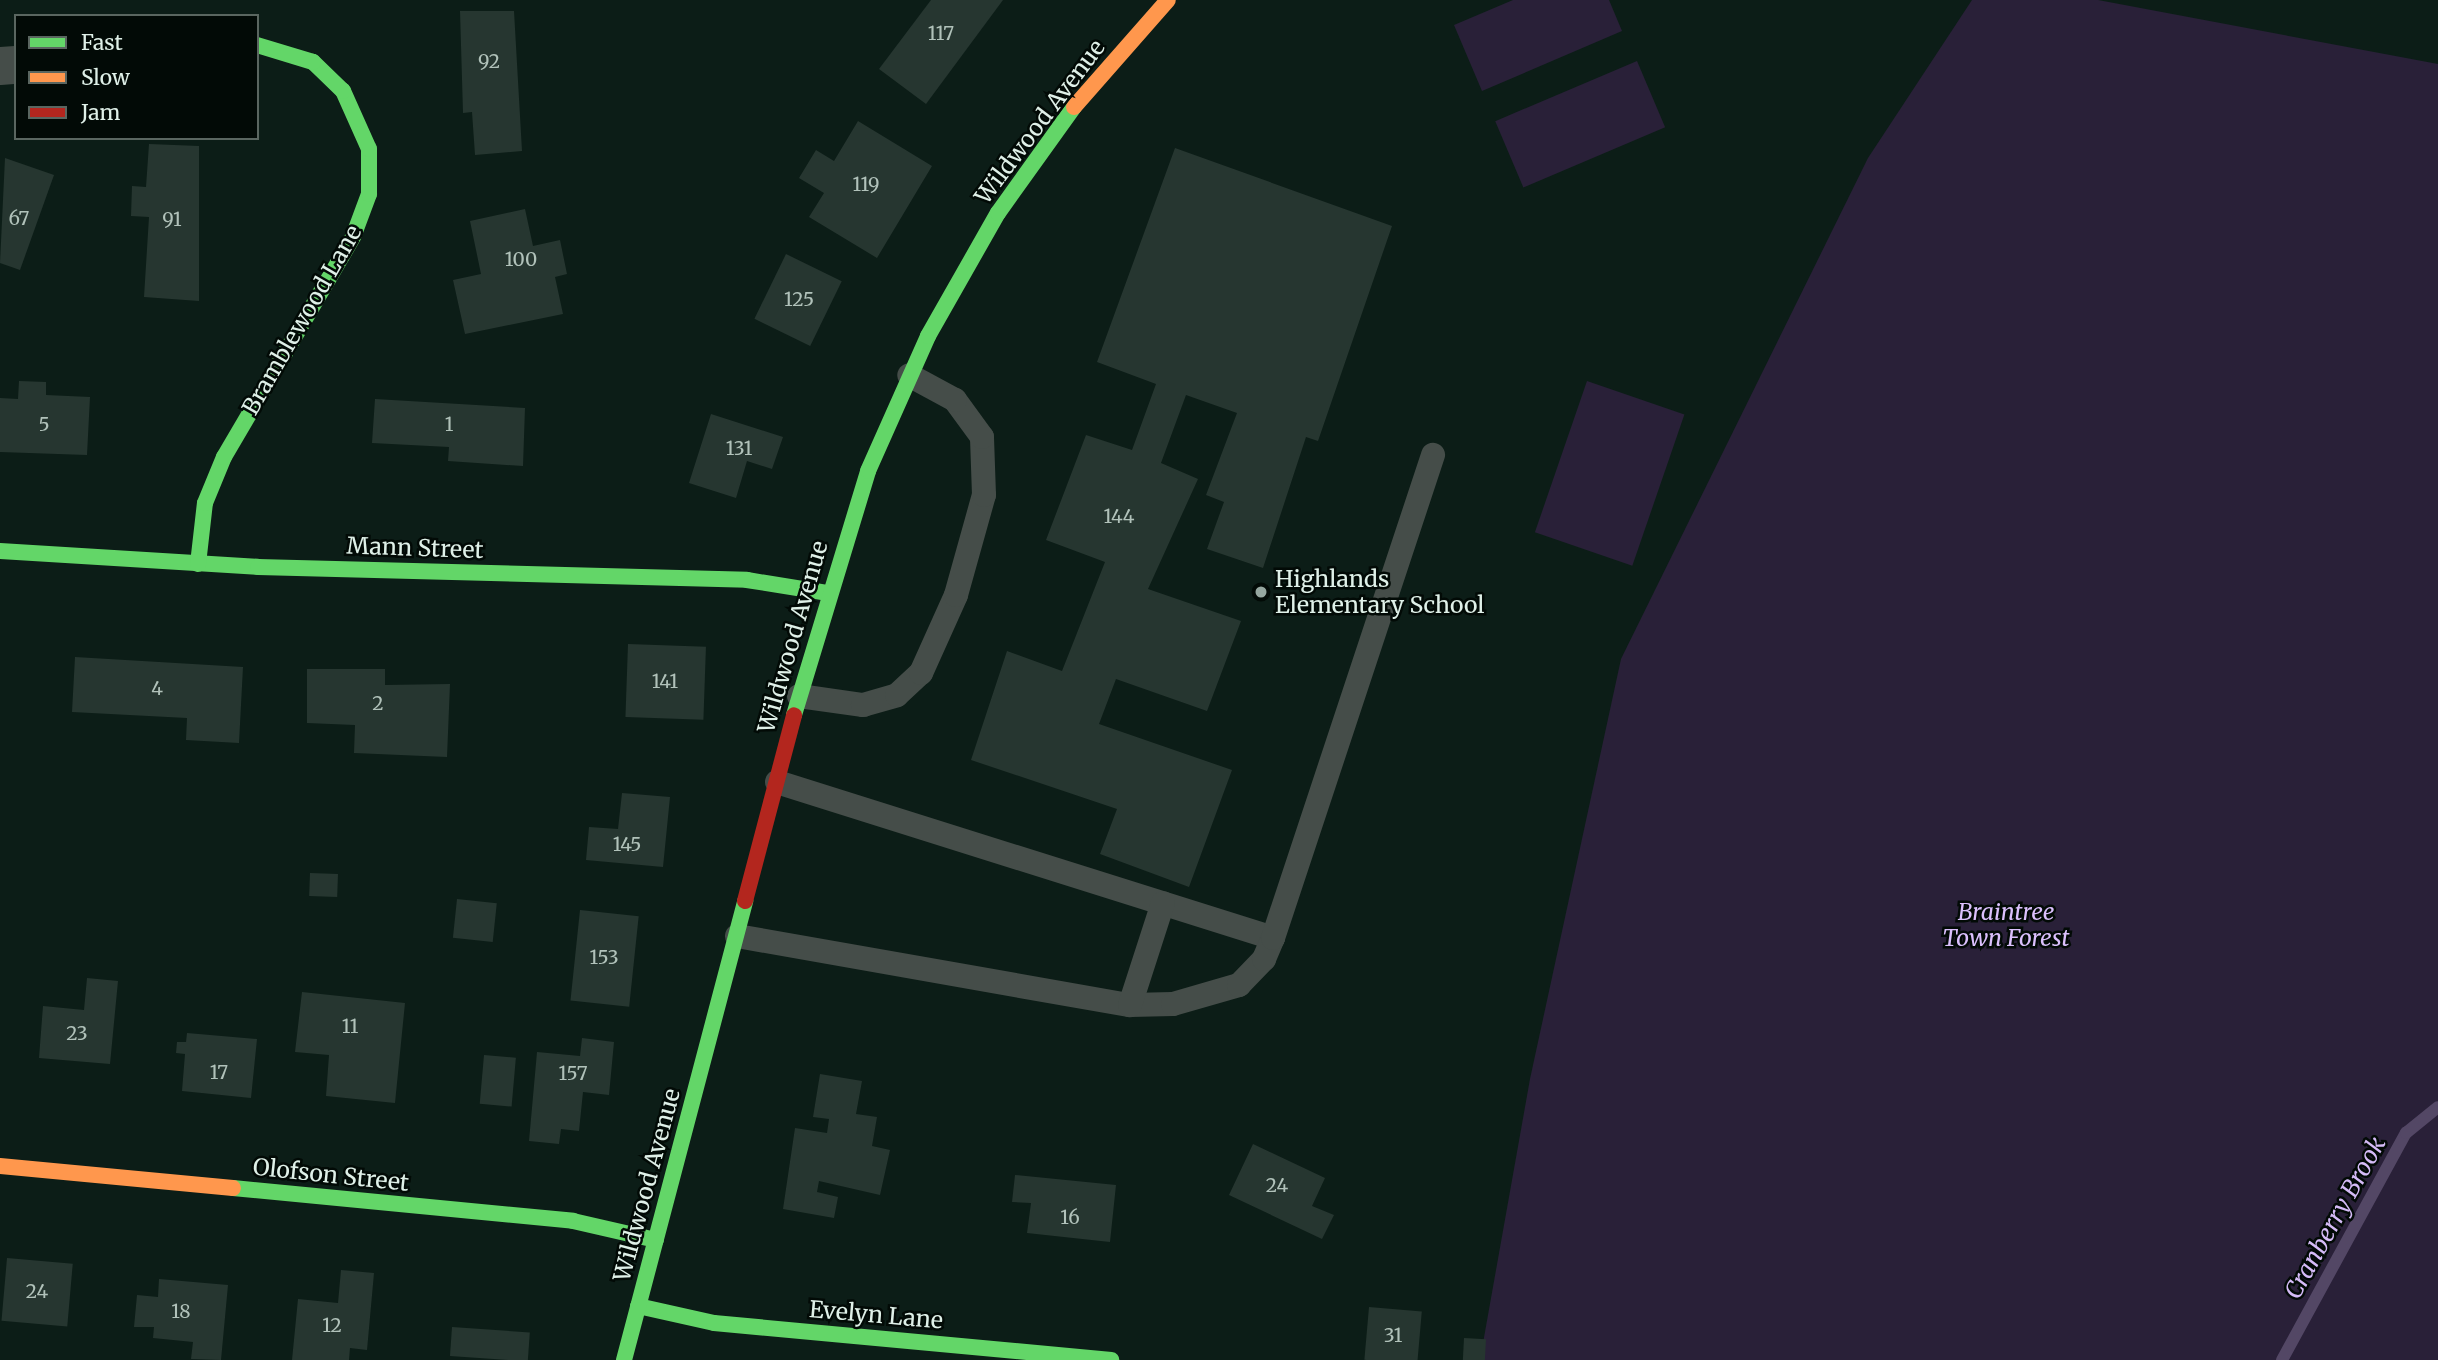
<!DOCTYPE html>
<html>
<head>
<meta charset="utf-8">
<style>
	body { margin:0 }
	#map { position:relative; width:2438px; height:1360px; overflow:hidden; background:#0c1d17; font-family:Merriweather,serif }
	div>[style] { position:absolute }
	.green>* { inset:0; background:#292038; transform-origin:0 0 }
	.stream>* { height:12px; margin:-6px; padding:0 6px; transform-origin:6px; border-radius:6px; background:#534765 }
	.building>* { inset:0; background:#263630; transform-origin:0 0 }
	.lane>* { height:24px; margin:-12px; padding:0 12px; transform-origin:12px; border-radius:12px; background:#454d49 }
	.street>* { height:38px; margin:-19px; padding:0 19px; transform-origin:19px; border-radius:19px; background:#454d49 }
	.fast>* { height:16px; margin:-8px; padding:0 8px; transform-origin:8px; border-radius:8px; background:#63d668 }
	.slow>* { height:16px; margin:-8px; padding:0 8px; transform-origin:8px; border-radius:8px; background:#ff974d }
	.jam>* { height:16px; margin:-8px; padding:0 8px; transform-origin:8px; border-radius:8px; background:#b3261e }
	.dots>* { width:19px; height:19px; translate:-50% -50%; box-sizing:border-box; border:4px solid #020a06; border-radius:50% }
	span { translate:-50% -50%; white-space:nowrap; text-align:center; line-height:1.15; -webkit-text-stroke:5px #020a06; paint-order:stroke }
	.number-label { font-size:19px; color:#b1c2ba }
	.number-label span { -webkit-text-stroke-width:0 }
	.street-label { font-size:23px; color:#dff0e8 }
	.poi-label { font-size:23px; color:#dff0e8 }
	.left { translate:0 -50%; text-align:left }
	.park-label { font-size:23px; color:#dbc0fd; font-style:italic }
	.water-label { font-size:24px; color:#d5bbf7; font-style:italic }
	.legend { position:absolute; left:14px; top:14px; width:245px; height:126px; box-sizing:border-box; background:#020a06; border:2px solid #5a6660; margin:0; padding:9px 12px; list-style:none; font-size:21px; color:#dff0e8 }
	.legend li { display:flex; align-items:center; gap:14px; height:35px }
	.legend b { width:35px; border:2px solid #5a6660 }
</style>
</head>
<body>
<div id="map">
	<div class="green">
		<i style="clip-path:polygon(1513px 0,1609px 0,1622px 31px,1482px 91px,1454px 25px)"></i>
		<i style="clip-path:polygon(1972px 0,2098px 0,2438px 64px,2438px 1360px,1480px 1360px,1530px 1079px,1621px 659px,1868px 158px)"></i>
		<i style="left:1637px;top:61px;width:72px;height:154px;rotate:67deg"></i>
		<i style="left:1587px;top:381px;width:103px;height:160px;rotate:19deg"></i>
	</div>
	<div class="stream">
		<i style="left:2282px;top:1360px;width:259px;rotate:-61.4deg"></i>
		<i style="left:2406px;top:1133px;width:41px;rotate:-39.1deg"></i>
	</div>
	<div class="building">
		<i style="clip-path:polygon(931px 0,1003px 0,926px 104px,879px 69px)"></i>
		<i style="clip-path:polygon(460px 11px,514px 11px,522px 151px,475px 155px,472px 112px,463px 113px)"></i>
		<i style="clip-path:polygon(858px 121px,932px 166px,877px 258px,809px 217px,824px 193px,799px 178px,816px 150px,834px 161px)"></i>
		<i style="clip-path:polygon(149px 144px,199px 146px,199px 301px,144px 297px,149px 217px,131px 216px,132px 186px,146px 187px)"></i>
		<i style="clip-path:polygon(1175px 148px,1392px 226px,1318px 441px,1306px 437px,1263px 568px,1207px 549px,1224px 502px,1206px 495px,1237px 413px,1186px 395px,1161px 463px,1198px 479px,1148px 589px,1241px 621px,1207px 711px,1116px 679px,1099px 724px,1232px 770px,1189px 887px,1100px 854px,1117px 809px,971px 760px,1007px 651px,1062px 671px,1105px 562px,1046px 540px,1086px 435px,1132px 450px,1156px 384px,1097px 362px)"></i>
		<i style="clip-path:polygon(5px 158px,54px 175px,20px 270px,0 263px)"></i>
		<i style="clip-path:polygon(525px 209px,533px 246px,560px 240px,567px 274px,555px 277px,563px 314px,465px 334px,453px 280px,481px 274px,470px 221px)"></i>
		<i style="left:786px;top:254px;width:62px;height:72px;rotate:26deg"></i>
		<i style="clip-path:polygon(19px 381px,46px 382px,46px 395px,90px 397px,87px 455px,0 452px,0 398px,18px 399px)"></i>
		<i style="clip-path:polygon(375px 399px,525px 408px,523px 466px,448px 461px,449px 447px,372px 443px)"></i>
		<i style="clip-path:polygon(711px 414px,783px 437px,772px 469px,747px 461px,736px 498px,689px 483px)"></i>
		<i style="left:628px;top:644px;width:78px;height:73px;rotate:2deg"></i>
		<i style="clip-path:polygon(75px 657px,243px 667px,239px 743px,186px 740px,187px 718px,72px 712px)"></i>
		<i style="clip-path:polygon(307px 669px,385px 669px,385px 685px,450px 684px,447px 757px,354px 753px,355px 725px,307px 723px)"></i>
		<i style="clip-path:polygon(622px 793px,670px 797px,663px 867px,586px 860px,589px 827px,618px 829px)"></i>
		<i style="left:310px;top:873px;width:28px;height:23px;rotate:2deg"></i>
		<i style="left:457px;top:899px;width:40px;height:39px;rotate:6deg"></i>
		<i style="left:580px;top:910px;width:59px;height:91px;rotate:6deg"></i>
		<i style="clip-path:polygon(87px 978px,118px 981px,110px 1064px,39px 1058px,43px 1006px,84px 1010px)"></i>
		<i style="clip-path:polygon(302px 992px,405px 1003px,395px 1103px,326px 1096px,329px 1055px,295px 1052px)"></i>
		<i style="clip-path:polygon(187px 1033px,257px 1039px,251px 1098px,182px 1091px,185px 1054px,176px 1053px,177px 1042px,186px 1042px)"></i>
		<i style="clip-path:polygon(582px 1038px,614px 1042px,609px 1095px,583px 1092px,579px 1131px,561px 1129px,559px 1144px,529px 1141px,537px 1052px,580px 1056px)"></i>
		<i style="left:484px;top:1055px;width:32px;height:49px;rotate:5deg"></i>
		<i style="clip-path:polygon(820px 1074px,862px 1081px,856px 1114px,877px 1117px,872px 1146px,890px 1150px,880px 1195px,819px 1181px,817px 1192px,838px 1197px,834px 1218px,783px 1209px,795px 1128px,827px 1133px,829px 1119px,813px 1117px)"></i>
		<i style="clip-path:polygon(1253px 1144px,1325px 1178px,1312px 1206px,1334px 1215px,1322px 1239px,1229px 1195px)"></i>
		<i style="clip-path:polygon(1015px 1175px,1116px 1185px,1110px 1242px,1027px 1233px,1031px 1203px,1012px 1202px)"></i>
		<i style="left:7px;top:1258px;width:66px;height:63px;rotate:5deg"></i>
		<i style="clip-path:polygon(341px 1270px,374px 1273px,367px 1350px,350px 1348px,349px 1360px,292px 1360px,298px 1299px,338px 1303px)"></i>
		<i style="clip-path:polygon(159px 1279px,228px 1285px,221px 1360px,191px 1359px,193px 1342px,153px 1338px,154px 1327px,134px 1327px,137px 1295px,158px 1297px)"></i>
		<i style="left:1369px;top:1307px;width:53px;height:53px;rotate:5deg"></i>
		<i style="left:452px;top:1327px;width:78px;height:29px;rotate:4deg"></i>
		<i style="left:1464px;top:1338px;width:22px;height:22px;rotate:3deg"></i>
	</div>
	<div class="lane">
		<i style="left:799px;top:696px;width:65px;rotate:8deg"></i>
		<i style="left:863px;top:705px;width:35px;rotate:-16deg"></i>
		<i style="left:897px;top:695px;width:33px;rotate:-43deg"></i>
		<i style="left:921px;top:673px;width:85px;rotate:-65.8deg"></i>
		<i style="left:956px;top:595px;width:104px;rotate:-74.4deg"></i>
		<i style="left:984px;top:495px;width:58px;rotate:-92deg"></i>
		<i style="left:982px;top:437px;width:46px;rotate:-126.1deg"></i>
		<i style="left:955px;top:400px;width:52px;rotate:-151.5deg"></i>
		<i style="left:777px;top:782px;width:520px;rotate:17.46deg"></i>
		<i style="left:737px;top:936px;width:399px;rotate:10deg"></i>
		<i style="left:1130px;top:1005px;width:43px;rotate:-1.3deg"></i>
		<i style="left:1173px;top:1004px;width:69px;rotate:-16.1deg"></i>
		<i style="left:1239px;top:985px;width:36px;rotate:-46deg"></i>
		<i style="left:1264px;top:959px;width:23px;rotate:-67deg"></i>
		<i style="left:1273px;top:938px;width:509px;rotate:-71.67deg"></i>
		<i style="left:1130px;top:1005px;width:107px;rotate:-72.1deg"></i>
	</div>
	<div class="street">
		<i style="left:0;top:66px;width:16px;rotate:-4deg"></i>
	</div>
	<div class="fast">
		<i style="left:0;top:551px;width:258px;rotate:3.5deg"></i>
		<i style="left:258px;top:567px;width:489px;rotate:1.5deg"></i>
		<i style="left:747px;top:580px;width:81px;rotate:9.2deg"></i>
		<i style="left:198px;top:564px;width:61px;rotate:-83.5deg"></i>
		<i style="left:205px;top:503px;width:50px;rotate:-67.6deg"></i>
		<i style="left:224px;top:457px;width:255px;rotate:-59.6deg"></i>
		<i style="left:353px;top:237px;width:46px;rotate:-69.6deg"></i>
		<i style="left:369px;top:194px;width:45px;rotate:-90deg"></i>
		<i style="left:369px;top:149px;width:64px;rotate:-114.1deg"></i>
		<i style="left:343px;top:91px;width:42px;rotate:-136deg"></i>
		<i style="left:313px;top:62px;width:59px;rotate:-163.1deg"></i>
		<i style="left:794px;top:715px;width:255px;rotate:-73.1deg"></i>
		<i style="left:868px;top:471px;width:148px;rotate:-66deg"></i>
		<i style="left:928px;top:336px;width:142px;rotate:-60.4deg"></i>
		<i style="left:998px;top:213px;width:130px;rotate:-54.4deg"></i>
		<i style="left:233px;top:1188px;width:342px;rotate:5.5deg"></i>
		<i style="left:573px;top:1221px;width:85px;rotate:12.9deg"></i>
		<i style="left:638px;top:1306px;width:78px;rotate:12.6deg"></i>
		<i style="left:714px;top:1323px;width:399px;rotate:5.3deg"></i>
		<i style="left:624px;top:1360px;width:475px;rotate:-75.2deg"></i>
	</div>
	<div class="slow">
		<i style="left:1074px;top:107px;width:142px;rotate:-48.7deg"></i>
		<i style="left:0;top:1166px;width:234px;rotate:5.4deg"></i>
	</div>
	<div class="jam">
		<i style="left:745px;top:901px;width:192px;rotate:-75.2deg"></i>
	</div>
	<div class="dots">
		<i style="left:1261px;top:592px;background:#95a69f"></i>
	</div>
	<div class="number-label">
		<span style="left:941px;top:34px">117</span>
		<span style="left:489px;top:62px">92</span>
		<span style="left:866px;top:185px">119</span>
		<span style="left:19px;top:219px">67</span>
		<span style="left:172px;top:220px">91</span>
		<span style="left:521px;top:260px">100</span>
		<span style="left:799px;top:300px">125</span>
		<span style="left:44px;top:425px">5</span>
		<span style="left:449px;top:425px">1</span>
		<span style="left:739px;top:449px">131</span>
		<span style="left:1119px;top:517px">144</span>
		<span style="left:665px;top:682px">141</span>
		<span style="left:157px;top:689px">4</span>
		<span style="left:378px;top:704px">2</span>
		<span style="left:627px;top:845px">145</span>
		<span style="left:604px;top:958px">153</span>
		<span style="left:350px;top:1027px">11</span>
		<span style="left:77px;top:1034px">23</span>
		<span style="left:219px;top:1073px">17</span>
		<span style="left:573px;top:1074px">157</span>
		<span style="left:1277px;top:1186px">24</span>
		<span style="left:1070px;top:1218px">16</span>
		<span style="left:37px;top:1292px">24</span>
		<span style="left:181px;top:1312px">18</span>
		<span style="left:332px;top:1326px">12</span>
		<span style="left:1393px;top:1336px">31</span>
	</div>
	<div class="street-label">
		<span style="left:1040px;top:122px;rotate:-53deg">Wildwood Avenue</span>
		<span style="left:302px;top:320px;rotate:-60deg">Bramblewood Lane</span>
		<span style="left:415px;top:548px;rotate:2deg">Mann Street</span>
		<span style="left:793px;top:637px;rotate:-74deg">Wildwood Avenue</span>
		<span style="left:331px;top:1175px;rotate:6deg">Olofson Street</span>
		<span style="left:647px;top:1185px;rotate:-75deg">Wildwood Avenue</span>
		<span style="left:876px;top:1315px;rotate:5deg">Evelyn Lane</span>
	</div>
	<div class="poi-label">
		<span class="left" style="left:1275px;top:592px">Highlands<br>Elementary School</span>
	</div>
	<div class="park-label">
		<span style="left:2006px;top:925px">Braintree<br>Town Forest</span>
	</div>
	<div class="water-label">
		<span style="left:2335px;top:1218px;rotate:-61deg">Cranberry Brook</span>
	</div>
	<ul class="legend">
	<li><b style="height:9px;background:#63d668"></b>Fast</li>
	<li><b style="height:9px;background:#ff974d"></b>Slow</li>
	<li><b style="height:9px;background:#b3261e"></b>Jam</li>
	</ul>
</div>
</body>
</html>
